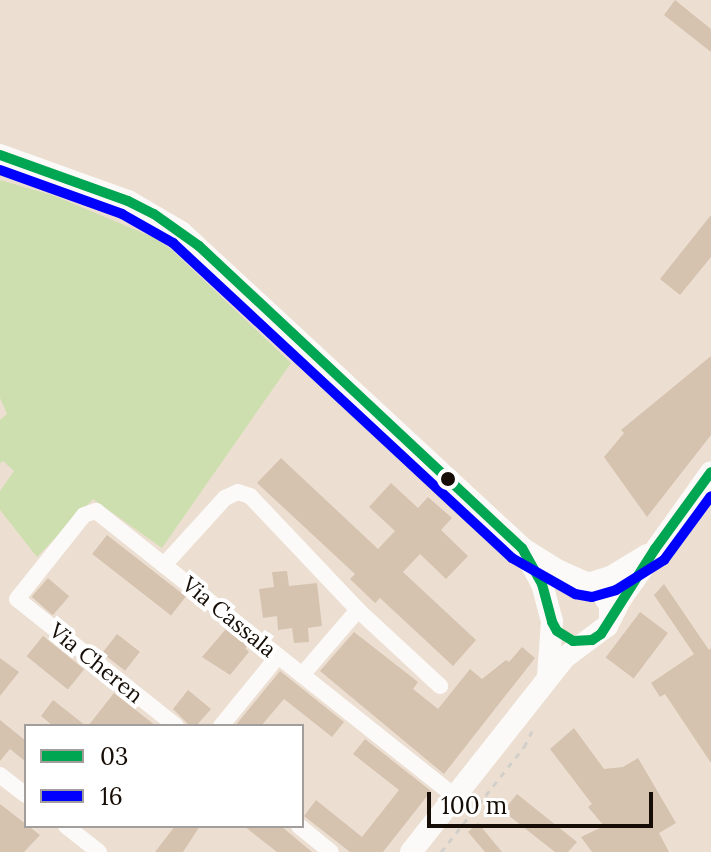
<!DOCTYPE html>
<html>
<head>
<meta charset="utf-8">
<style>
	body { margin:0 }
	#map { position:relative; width:711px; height:852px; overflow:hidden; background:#ecdfd2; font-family:Lora,serif }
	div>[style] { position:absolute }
	.green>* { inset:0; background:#cedfaf }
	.building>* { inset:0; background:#d5c2af; transform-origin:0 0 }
	.path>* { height:3px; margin-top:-1.5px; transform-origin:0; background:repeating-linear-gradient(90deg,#d2cfca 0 6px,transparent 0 12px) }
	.minor>* { height:16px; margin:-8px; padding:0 8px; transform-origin:8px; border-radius:8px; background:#fcfaf8 }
	.secondary>* { height:22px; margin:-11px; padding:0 11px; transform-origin:11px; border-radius:11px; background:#fcfaf8 }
	.bus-1>* { height:10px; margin:-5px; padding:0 5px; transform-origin:5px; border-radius:5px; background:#00a651 }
	.bus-2>* { height:10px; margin:-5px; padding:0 5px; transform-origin:5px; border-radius:5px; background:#00f }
	.dots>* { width:22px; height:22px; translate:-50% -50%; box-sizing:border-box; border:4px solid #fff; border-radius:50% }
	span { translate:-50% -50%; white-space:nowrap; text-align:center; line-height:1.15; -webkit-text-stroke:8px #fff; paint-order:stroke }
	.street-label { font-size:22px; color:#150d06 }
	.legend { position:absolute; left:24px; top:724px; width:280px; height:104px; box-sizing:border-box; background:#fff; border:2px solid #a19e9b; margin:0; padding:10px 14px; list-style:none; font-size:24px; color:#150d06 }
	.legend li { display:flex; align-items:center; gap:16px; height:40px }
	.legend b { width:40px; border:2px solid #a19e9b }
	.scale { position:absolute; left:427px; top:792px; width:226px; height:36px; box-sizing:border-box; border:4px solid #150d06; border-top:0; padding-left:10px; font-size:24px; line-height:28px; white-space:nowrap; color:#150d06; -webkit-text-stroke:6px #fff; paint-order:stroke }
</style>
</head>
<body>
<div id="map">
	<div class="green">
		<i style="clip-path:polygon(0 180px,55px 196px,155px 238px,172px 250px,291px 363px,162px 548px,93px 499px,37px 557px,0 510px,0 491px,14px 471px,3px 461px,0 463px,0 420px,7px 414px,0 398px)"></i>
	</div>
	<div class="building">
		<i style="clip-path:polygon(675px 0,711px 29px,711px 52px,664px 15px)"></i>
		<i style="clip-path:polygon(711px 215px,711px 257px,680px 295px,660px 279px)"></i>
		<i style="clip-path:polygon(711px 356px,711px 435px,647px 517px,604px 457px,624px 433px,621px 430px)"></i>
		<i style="clip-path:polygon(281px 458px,378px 549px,395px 531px,369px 507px,391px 483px,418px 508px,428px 497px,452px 518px,441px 530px,468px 556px,446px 579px,420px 554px,403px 572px,476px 640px,453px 666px,380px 598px,375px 603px,350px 579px,355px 574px,257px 483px)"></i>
		<i style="left:107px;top:535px;width:100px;height:24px;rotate:38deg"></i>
		<i style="clip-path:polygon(287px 571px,289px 586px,317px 583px,322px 626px,308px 628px,309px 642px,294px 643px,292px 628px,278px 630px,277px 616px,263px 618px,259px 589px,274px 587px,272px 572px)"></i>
		<i style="left:48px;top:578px;width:28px;height:25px;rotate:41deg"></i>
		<i style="clip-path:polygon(664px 584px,709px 650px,711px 648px,711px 763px,665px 694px,660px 697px,651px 683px,694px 654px,654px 595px)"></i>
		<i style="left:640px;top:612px;width:35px;height:57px;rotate:37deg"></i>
		<i style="clip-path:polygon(226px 629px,248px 646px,245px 648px,249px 652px,230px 675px,202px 657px)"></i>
		<i style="clip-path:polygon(354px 632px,418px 682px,413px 689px,438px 709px,470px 669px,482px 679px,506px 660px,509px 662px,522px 647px,535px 658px,444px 774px,320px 671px)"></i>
		<i style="left:117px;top:634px;width:29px;height:24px;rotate:38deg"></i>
		<i style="left:43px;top:636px;width:53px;height:26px;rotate:39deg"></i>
		<i style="clip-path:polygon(0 658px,19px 672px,0 696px)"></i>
		<i style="clip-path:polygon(280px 671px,344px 722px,332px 737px,284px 699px,261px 726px,235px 726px)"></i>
		<i style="clip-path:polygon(188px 690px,211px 709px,196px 726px,190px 726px,173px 709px)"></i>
		<i style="clip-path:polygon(114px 693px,137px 711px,156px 726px,88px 726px)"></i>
		<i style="clip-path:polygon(53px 700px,86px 726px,53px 726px,41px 716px)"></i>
		<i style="clip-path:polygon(0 720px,26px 741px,26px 762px,10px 749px,0 761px)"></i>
		<i style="clip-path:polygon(574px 728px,604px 769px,623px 767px,638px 758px,676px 823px,659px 833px,669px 852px,592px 852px,581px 837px,604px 826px,588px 807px,592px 804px,550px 749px)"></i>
		<i style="clip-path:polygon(365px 739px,431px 791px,383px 852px,350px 852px,304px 816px,316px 800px,362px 837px,399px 790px,353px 754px)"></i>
		<i style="clip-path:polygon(517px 794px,577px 842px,568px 852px,555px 852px,503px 811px)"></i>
		<i style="clip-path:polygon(0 804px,40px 835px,24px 852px,0 852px)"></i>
		<i style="clip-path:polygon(478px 823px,502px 852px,485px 852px,468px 832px)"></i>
		<i style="clip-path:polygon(175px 826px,200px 826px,183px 852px,155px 852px)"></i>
		<i style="clip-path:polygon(244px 826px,281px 826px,312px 852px,277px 852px)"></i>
	</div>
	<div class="path">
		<i style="left:441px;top:852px;width:134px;rotate:-51.7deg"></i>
		<i style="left:524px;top:747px;width:22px;rotate:-63deg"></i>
	</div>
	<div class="minor">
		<i style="left:164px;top:565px;width:91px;rotate:-47.7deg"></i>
		<i style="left:225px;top:498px;width:14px;rotate:-25deg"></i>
		<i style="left:238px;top:492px;width:13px;rotate:18deg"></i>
		<i style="left:250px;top:496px;width:157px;rotate:46.5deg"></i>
		<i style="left:358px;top:610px;width:112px;rotate:42.8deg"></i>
		<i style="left:302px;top:675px;width:86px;rotate:-49.3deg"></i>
		<i style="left:176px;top:726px;width:203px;rotate:-141.4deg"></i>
		<i style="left:17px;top:599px;width:107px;rotate:-51.4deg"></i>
		<i style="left:84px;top:515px;width:13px;rotate:-18deg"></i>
		<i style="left:96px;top:511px;width:460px;rotate:38.5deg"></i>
		<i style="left:221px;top:726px;width:90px;rotate:-50.8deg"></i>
		<i style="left:0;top:775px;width:33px;rotate:38deg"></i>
		<i style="left:66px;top:826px;width:42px;rotate:38.2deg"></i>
		<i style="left:299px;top:826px;width:41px;rotate:39.1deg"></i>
	</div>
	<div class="secondary">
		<i style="left:0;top:155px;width:136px;rotate:19.8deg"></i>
		<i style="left:128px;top:201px;width:61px;rotate:30.3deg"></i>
		<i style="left:181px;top:232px;width:465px;rotate:42.8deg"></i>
		<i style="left:522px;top:548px;width:41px;rotate:32.2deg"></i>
		<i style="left:557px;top:570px;width:47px;rotate:23.8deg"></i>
		<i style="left:600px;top:589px;width:20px;rotate:60deg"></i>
		<i style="left:610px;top:606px;width:10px;rotate:90deg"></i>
		<i style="left:525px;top:553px;width:35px;rotate:61deg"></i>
		<i style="left:542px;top:584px;width:39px;rotate:75deg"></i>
		<i style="left:552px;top:622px;width:54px;rotate:94.2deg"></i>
		<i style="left:591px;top:583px;width:21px;rotate:-17deg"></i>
		<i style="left:611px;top:577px;width:42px;rotate:-31.4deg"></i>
		<i style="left:411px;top:852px;width:247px;rotate:-51.7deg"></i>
		<i style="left:564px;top:658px;width:54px;rotate:-36.7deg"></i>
		<i style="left:607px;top:626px;width:33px;rotate:-63deg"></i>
		<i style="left:622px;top:597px;width:153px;rotate:-54.5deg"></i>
	</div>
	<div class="bus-1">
		<i style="left:0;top:155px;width:136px;rotate:19.8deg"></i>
		<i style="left:128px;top:201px;width:29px;rotate:27deg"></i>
		<i style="left:154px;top:214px;width:55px;rotate:35.4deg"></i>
		<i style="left:199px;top:246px;width:442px;rotate:43.1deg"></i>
		<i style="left:522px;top:548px;width:41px;rotate:60.9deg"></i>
		<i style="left:542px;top:584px;width:39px;rotate:75deg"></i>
		<i style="left:552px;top:622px;width:10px;rotate:61deg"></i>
		<i style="left:557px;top:631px;width:19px;rotate:32deg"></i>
		<i style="left:573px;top:641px;width:19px;rotate:-3deg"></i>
		<i style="left:592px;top:640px;width:11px;rotate:-34deg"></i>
		<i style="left:601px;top:634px;width:101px;rotate:-57.6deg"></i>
		<i style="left:655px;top:549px;width:95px;rotate:-54deg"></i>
	</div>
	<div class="bus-2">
		<i style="left:0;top:170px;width:130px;rotate:19.8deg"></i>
		<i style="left:122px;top:214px;width:59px;rotate:29.6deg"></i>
		<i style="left:173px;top:243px;width:463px;rotate:42.9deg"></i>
		<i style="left:512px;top:558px;width:73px;rotate:29.7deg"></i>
		<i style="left:575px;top:594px;width:17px;rotate:10deg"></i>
		<i style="left:592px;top:597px;width:25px;rotate:-16deg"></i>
		<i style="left:616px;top:590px;width:57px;rotate:-32deg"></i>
		<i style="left:664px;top:560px;width:79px;rotate:-53.7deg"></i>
	</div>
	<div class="dots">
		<i style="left:448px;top:479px;background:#150d06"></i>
	</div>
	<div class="street-label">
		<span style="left:229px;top:617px;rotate:39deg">Via Cassala</span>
		<span style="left:96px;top:663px;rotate:39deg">Via Cheren</span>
	</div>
	<ul class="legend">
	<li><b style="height:10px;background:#00a651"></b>03</li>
	<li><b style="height:10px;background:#00f"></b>16</li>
	</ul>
	<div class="scale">100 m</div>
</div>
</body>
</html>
